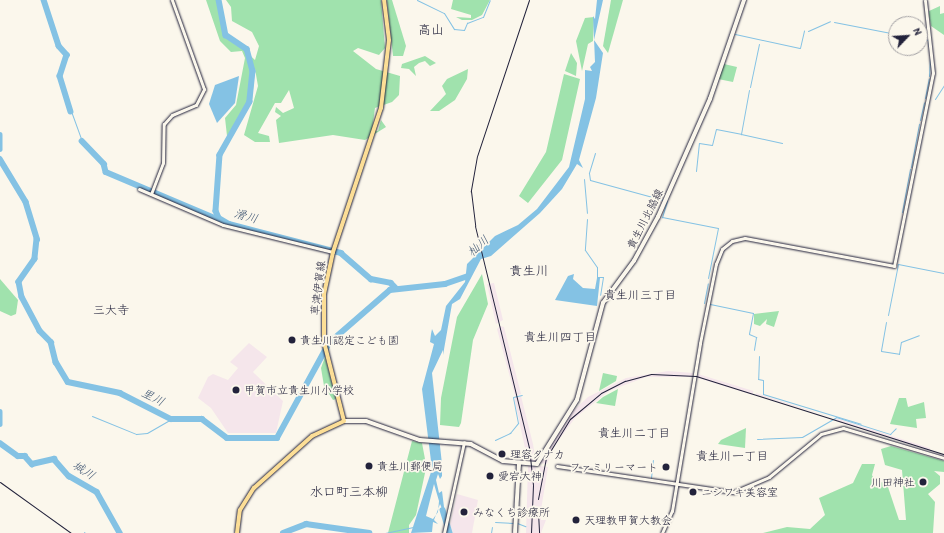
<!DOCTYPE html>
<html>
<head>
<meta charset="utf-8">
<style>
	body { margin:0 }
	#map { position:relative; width:944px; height:533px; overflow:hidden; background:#fbf7ec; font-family:"Patrick Hand","Klee One",sans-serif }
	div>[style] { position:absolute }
	.built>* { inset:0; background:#f5e6eb; transform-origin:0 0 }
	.green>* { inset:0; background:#a0e2ad }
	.water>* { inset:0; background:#84c2e4 }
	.stream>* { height:1px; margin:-0.5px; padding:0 0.5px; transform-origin:0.5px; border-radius:0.5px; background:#84c2e4 }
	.river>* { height:5.5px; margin:-2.75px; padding:0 2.75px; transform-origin:2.75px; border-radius:2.75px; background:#84c2e4 }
	.roads { filter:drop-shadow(0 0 1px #22223b) drop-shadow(0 0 1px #22223b) }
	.tertiary>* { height:3px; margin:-1.5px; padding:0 1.5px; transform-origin:1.5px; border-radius:1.5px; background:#fbf7ec }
	.secondary>* { height:3.5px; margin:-1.75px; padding:0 1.75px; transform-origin:1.75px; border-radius:1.75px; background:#fbf7ec }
	.primary>* { height:4px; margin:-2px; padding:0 2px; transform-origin:2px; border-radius:2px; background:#fcde96 }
	.rail>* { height:1px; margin:-0.5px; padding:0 0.5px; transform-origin:0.5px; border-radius:0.5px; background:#22223b }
	.dots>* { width:11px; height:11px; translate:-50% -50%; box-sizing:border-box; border:2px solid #fbf7ec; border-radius:50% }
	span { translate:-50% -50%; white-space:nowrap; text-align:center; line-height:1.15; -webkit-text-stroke:3.5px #fbf7ec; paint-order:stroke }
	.street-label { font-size:11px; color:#22223b }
	.poi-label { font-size:11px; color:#22223b }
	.left { translate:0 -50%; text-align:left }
	.right { translate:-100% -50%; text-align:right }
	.water-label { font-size:12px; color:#445a76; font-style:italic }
	.neighbourhood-label { font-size:12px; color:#22223b }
	.quarter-label { font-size:13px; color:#22223b }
	.north { position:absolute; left:888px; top:16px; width:40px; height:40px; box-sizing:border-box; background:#fbf7ec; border:1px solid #a4a2a5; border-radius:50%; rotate:65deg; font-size:11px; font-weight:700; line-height:16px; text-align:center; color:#22223b }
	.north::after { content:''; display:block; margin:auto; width:14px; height:18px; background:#22223b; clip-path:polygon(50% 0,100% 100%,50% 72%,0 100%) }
</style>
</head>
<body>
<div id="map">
	<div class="built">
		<i style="clip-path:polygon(494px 283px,503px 320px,496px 324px,487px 284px)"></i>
		<i style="clip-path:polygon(500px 326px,504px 327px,521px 394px,515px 396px,497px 329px)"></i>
		<i style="clip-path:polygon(249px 343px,267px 357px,253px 372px,283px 401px,276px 433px,228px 433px,211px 408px,198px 398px,208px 377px,213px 374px,228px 380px,238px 368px,230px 362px)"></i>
		<i style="clip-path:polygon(668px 371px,693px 373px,692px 377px,646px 377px,609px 391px,575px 418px,553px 448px,547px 464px,540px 463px,571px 413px,588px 397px,626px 378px)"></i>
		<i style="left:698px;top:374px;width:58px;height:4px;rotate:17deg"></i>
		<i style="clip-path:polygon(756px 393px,834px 418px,756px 395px)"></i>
		<i style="clip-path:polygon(521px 396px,533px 444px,536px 463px,528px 462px,514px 397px)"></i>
		<i style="clip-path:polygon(835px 418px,930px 448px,930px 451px,834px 420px)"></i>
		<i style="clip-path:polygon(528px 466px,535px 466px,538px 478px,540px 466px,548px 467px,541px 510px,541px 520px,546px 520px,541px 533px,526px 533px)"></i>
		<i style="clip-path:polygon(457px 494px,478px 500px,472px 533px,453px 533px,450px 525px)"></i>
	</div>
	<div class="green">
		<i style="clip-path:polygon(206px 0,219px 0,224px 31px,255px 60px,259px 46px,252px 32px,232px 21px,231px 7px,226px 0,381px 0,385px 48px,379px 55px,358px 48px,353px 51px,376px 69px,400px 76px,399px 95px,392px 102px,375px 108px,372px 130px,378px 131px,381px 120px,386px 127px,365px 140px,333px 135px,279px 143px,276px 120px,281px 116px,275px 112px,276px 107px,283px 113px,294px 108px,289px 90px,281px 103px,275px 103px,258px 133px,269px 136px,270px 142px,255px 142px,244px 135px,258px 86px,255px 69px,252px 100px,227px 136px,225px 118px,236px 105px,245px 58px,242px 51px,231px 52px,220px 41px)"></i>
		<i style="clip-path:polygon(387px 0,392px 0,406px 46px,403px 56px,393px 56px)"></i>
		<i style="clip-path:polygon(453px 0,490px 0,482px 15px,472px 20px,462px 20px,456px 17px,471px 18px,471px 15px,451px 9px)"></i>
		<i style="clip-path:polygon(611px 0,623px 0,608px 53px,603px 46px)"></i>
		<i style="clip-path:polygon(940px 6px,940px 14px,944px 13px,944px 35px,931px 26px,929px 15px,929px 11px)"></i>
		<i style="clip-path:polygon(594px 17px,593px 41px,588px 44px,582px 71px,576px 41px,585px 18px)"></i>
		<i style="clip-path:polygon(571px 53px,577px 63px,576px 76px,565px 71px)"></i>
		<i style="clip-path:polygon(425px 56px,436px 63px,430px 66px,425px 61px,419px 63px,414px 67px,416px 76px,409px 69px,401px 68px,402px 64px)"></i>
		<i style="clip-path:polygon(724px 64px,737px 67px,733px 82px,718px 79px)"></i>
		<i style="clip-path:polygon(468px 69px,467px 79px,455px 100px,439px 111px,430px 111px,446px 94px,442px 86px,447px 79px)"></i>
		<i style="clip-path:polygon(564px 74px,580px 79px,562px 160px,528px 203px,519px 196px,546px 152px)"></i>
		<i style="clip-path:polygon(482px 274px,488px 304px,473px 340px,461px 423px,459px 427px,440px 425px,441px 398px,457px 317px)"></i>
		<i style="clip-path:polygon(0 279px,18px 300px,16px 314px,11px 316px,0 311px)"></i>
		<i style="clip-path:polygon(779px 311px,774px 327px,766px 324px,767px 319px,760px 326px,754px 324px,754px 314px)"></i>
		<i style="clip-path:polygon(325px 357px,336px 399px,333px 400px,324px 386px,321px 368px)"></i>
		<i style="clip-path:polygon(603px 373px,617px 376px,616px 381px,599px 391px)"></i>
		<i style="clip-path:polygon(618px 389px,615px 406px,596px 403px,603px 397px)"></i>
		<i style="clip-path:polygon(899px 398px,906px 398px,908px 407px,924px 402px,926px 418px,916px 419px,917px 428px,890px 424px)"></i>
		<i style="clip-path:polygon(746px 428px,745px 448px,718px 444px,721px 440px)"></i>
		<i style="clip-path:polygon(412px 441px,422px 443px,425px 459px,425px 473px,416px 515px,409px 525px,409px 533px,388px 533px)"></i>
		<i style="clip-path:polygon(891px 446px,944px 461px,944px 472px,934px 471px,940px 476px,940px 484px,928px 494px,935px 502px,933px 533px,763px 533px,787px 527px,810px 529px,825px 515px,819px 498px,853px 483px,862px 464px,875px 464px,872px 475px,876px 484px,886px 481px,899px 520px,906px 520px,902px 470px,885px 465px,881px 449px)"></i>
	</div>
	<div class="water">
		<i style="clip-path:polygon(evenodd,597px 0,603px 0,594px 40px,603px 53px,596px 98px,579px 160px,583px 168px,577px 164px,562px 189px,540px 213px,491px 256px,481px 259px,460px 299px,452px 304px,443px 355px,443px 350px,432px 373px,442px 464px,442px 476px,440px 479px,438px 474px,436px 480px,439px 493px,442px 491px,445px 515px,440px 504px,434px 520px,438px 524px,433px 522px,432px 532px,411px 533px,432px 469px,422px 389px,434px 344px,430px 342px,431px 334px,432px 329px,435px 336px,441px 330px,446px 306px,465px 282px,467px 264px,495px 236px,518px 225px,537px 209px,569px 167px,585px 99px,585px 70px,592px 71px,590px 67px,595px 62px,593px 16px,595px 19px,597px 0,434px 484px,439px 501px,438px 512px,433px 519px,426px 516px,434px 484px)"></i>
		<i style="clip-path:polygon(239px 76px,235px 103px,217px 123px,209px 104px,215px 85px)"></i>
		<i style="clip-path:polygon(574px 274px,573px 279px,583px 288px,595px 289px,597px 278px,600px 278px,597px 306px,555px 300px,568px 276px)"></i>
	</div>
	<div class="stream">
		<i style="left:417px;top:0;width:30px;rotate:26deg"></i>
		<i style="left:444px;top:13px;width:19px;rotate:58deg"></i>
		<i style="left:454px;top:29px;width:10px;rotate:6deg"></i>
		<i style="left:464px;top:30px;width:8px;rotate:-67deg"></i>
		<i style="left:467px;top:23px;width:17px;rotate:-21deg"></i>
		<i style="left:483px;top:17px;width:18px;rotate:-68deg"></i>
		<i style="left:834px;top:22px;width:63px;rotate:11deg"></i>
		<i style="left:808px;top:31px;width:24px;rotate:-24deg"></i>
		<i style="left:735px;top:34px;width:66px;rotate:12.2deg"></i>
		<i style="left:800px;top:48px;width:18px;rotate:-77deg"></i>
		<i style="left:920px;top:39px;width:8px;rotate:7deg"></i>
		<i style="left:928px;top:40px;width:7px;rotate:82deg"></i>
		<i style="left:929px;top:76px;width:17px;rotate:-87deg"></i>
		<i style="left:750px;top:87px;width:44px;rotate:-78.2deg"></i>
		<i style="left:749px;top:90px;width:45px;rotate:100.3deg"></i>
		<i style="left:741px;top:134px;width:42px;rotate:12.4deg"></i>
		<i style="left:925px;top:98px;width:20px;rotate:-79deg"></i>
		<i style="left:935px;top:99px;width:17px;rotate:-57deg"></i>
		<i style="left:71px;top:111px;width:32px;rotate:70deg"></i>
		<i style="left:920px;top:120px;width:18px;rotate:-77deg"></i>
		<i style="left:595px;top:153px;width:21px;rotate:107deg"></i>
		<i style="left:589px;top:173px;width:7px;rotate:82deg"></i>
		<i style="left:590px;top:180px;width:76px;rotate:15.3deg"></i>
		<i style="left:911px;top:167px;width:44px;rotate:-79.5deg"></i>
		<i style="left:696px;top:171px;width:28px;rotate:-84deg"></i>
		<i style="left:699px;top:143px;width:13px;rotate:9deg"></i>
		<i style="left:712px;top:145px;width:16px;rotate:-76deg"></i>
		<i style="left:716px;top:129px;width:25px;rotate:11deg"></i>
		<i style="left:584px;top:179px;width:34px;rotate:85deg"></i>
		<i style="left:667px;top:201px;width:17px;rotate:107deg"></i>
		<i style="left:662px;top:217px;width:57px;rotate:11.1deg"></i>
		<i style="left:718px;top:228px;width:51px;rotate:101.3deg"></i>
		<i style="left:902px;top:212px;width:44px;rotate:-79.5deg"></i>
		<i style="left:587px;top:219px;width:31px;rotate:94deg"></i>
		<i style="left:585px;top:250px;width:21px;rotate:55deg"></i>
		<i style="left:597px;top:267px;width:10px;rotate:90deg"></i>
		<i style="left:597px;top:277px;width:6px"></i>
		<i style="left:603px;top:277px;width:18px;rotate:99deg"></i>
		<i style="left:704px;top:303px;width:20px;rotate:-79deg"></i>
		<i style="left:710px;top:304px;width:44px;rotate:11.8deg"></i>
		<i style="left:753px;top:313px;width:21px;rotate:101deg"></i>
		<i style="left:749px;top:334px;width:8px;rotate:23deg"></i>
		<i style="left:756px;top:337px;width:13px;rotate:99deg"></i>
		<i style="left:888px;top:315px;width:52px;rotate:-78.9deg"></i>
		<i style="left:898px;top:264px;width:47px;rotate:11.1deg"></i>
		<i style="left:886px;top:322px;width:29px;rotate:100deg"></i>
		<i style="left:881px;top:351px;width:18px;rotate:9deg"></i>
		<i style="left:899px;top:354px;width:12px;rotate:-81deg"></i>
		<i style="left:901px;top:342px;width:19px;rotate:-21deg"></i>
		<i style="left:759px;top:356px;width:23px;rotate:92deg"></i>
		<i style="left:758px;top:379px;width:5px;rotate:11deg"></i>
		<i style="left:763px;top:380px;width:14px;rotate:90deg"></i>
		<i style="left:763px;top:394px;width:102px;rotate:17deg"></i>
		<i style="left:92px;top:416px;width:48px;rotate:22.2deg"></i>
		<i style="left:136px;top:434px;width:11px;rotate:-5deg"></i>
		<i style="left:147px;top:433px;width:28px;rotate:-30deg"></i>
		<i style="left:757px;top:439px;width:45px;rotate:-2.5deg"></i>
		<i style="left:802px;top:437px;width:39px;rotate:-30deg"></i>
		<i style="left:836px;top:417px;width:57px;rotate:17.5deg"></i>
		<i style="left:890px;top:434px;width:8px;rotate:-45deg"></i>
		<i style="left:495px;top:440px;width:17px;rotate:-25deg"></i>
		<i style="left:510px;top:433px;width:13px;rotate:-51deg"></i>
		<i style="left:518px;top:423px;width:26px;rotate:-101deg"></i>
		<i style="left:513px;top:397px;width:9px;rotate:-13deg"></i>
		<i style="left:651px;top:478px;width:18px;rotate:-84deg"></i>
		<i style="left:495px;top:522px;width:19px;rotate:3deg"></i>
		<i style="left:517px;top:523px;width:9px;rotate:21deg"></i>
		<i style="left:84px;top:532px;width:1px;rotate:45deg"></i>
		<i style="left:385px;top:533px;width:30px;rotate:-12deg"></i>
		<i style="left:491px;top:533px;width:6px;rotate:-81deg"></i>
	</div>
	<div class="river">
		<i style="left:44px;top:0;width:48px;rotate:71.9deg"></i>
		<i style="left:59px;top:46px;width:12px;rotate:48deg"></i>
		<i style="left:67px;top:55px;width:22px;rotate:108deg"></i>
		<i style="left:60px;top:76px;width:37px;rotate:73deg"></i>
		<i style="left:219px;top:0;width:36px;rotate:79deg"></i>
		<i style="left:226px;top:35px;width:25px;rotate:34deg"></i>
		<i style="left:247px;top:49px;width:23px;rotate:75deg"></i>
		<i style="left:253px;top:71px;width:31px;rotate:96deg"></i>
		<i style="left:250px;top:102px;width:61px;rotate:119.5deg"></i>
		<i style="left:220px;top:155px;width:56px;rotate:94.1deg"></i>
		<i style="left:216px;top:211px;width:8px;rotate:67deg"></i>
		<i style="left:219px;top:218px;width:12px;rotate:31deg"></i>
		<i style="left:229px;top:224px;width:116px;rotate:14.5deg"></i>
		<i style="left:341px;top:253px;width:40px;rotate:41deg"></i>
		<i style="left:371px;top:279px;width:20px;rotate:11deg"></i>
		<i style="left:391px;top:283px;width:6px;rotate:45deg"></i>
		<i style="left:0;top:135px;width:14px;rotate:90deg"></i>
		<i style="left:82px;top:141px;width:32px;rotate:46deg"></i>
		<i style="left:104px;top:164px;width:8px;rotate:76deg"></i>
		<i style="left:106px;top:172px;width:126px;rotate:22.9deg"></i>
		<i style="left:0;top:159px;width:50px;rotate:58.8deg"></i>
		<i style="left:26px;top:202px;width:39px;rotate:73deg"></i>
		<i style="left:37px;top:239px;width:20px;rotate:96deg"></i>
		<i style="left:35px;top:259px;width:28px;rotate:125deg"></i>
		<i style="left:19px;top:282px;width:15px;rotate:79deg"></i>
		<i style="left:22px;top:297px;width:38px;rotate:62deg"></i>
		<i style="left:40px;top:331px;width:16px;rotate:45deg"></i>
		<i style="left:51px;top:342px;width:21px;rotate:76deg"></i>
		<i style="left:56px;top:362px;width:23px;rotate:59deg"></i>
		<i style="left:68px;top:382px;width:53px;rotate:11.9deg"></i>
		<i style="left:120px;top:393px;width:57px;rotate:27deg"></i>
		<i style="left:171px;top:419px;width:31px"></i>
		<i style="left:202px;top:419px;width:31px;rotate:37deg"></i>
		<i style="left:227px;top:438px;width:50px"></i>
		<i style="left:277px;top:438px;width:108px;rotate:-61.3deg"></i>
		<i style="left:329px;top:343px;width:81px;rotate:-41deg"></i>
		<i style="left:390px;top:290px;width:55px;rotate:-6.2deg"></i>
		<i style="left:445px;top:284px;width:24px;rotate:-19deg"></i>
		<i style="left:0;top:412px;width:12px;rotate:90deg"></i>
		<i style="left:0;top:443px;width:22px;rotate:36deg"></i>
		<i style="left:18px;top:456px;width:7px"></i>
		<i style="left:25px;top:456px;width:11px;rotate:49deg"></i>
		<i style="left:32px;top:464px;width:23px;rotate:-13deg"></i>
		<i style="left:54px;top:459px;width:23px;rotate:49deg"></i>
		<i style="left:69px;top:476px;width:32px;rotate:30deg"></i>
		<i style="left:97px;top:492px;width:47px;rotate:60.7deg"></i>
		<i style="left:443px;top:510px;width:24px;rotate:73deg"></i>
		<i style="left:283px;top:533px;width:25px;rotate:-21deg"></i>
		<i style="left:306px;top:524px;width:64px;rotate:8.1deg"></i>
	</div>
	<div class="roads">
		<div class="tertiary">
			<i style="left:139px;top:189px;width:91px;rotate:23.2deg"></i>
			<i style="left:223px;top:225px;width:113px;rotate:13.8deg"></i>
			<i style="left:151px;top:194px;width:33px;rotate:-69deg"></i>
			<i style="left:163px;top:163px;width:39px;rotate:-89deg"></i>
			<i style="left:164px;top:124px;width:12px;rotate:-48deg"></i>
			<i style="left:172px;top:115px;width:26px;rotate:-23deg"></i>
			<i style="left:196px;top:105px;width:18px;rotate:-63deg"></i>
			<i style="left:204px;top:89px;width:95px;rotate:-109.8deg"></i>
			<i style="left:557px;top:466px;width:179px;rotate:8.4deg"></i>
			<i style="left:734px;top:492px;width:38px;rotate:-23deg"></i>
			<i style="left:769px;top:477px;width:67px;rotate:-39.6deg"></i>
			<i style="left:821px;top:434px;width:23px;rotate:-15deg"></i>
			<i style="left:843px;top:428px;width:105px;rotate:16.5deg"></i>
			<i style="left:444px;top:533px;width:93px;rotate:-77.6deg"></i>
			<i style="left:662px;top:533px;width:24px;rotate:-66deg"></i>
			<i style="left:672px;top:511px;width:170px;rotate:-80.5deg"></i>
			<i style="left:700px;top:343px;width:81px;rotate:-78.6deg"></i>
			<i style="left:716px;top:264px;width:16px;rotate:-68deg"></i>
			<i style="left:722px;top:249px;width:13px;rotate:-39deg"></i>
			<i style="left:732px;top:241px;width:13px;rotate:-13deg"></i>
			<i style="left:745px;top:238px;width:152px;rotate:10.6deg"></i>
			<i style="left:894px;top:266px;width:197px;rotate:-78.6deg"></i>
			<i style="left:933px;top:73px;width:73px;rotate:-96.3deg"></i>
		</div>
		<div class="secondary">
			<i style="left:344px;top:421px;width:22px"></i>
			<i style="left:366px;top:421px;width:57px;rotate:19.4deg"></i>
			<i style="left:420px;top:440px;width:51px;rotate:4.5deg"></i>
			<i style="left:471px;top:444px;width:36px;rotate:28deg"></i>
			<i style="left:503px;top:461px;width:34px;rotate:5deg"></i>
			<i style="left:537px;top:464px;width:75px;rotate:-58deg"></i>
			<i style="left:577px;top:400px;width:100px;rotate:-75deg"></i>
			<i style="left:603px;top:303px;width:52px;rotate:-53.6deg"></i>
			<i style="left:634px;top:261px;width:50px;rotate:-61.4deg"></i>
			<i style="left:658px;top:217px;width:129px;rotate:-66.2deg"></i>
			<i style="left:710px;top:99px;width:105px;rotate:-71deg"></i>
			<i style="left:515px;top:533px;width:70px;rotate:-86.7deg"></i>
		</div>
		<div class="primary">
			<i style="left:237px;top:533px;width:23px;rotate:-83deg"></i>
			<i style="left:240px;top:510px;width:26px;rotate:-58deg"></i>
			<i style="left:254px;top:488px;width:78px;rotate:-41.9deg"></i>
			<i style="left:312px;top:436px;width:35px;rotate:-25deg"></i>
			<i style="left:344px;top:421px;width:81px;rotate:-104.2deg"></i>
			<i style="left:324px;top:342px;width:48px;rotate:-90deg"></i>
			<i style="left:324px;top:294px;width:43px;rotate:-77.9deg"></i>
			<i style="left:333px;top:252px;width:152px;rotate:-71.6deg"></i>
			<i style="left:381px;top:108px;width:68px;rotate:-83.3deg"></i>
			<i style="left:389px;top:40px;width:40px;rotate:-97.1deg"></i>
		</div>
	</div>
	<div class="rail">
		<i style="left:529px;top:0;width:164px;rotate:108.4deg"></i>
		<i style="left:477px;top:156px;width:36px;rotate:100deg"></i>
		<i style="left:471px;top:191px;width:35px;rotate:83deg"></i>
		<i style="left:475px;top:226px;width:228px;rotate:76.3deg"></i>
		<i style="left:529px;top:447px;width:38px;rotate:84deg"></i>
		<i style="left:533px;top:485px;width:48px;rotate:92.4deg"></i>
		<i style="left:0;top:482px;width:87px;rotate:35.7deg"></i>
		<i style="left:538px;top:499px;width:42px;rotate:-79deg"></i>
		<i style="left:546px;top:458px;width:46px;rotate:-58.4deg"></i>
		<i style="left:570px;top:419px;width:40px;rotate:-40deg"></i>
		<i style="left:601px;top:393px;width:27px;rotate:-27deg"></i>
		<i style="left:625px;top:381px;width:27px;rotate:-15deg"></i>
		<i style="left:651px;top:374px;width:45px;rotate:2.5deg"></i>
		<i style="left:696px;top:376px;width:260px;rotate:17.5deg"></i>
		<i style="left:538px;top:512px;width:21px;rotate:87deg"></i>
	</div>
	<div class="dots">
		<i style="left:292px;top:340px;background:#22223b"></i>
		<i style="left:236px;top:390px;background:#22223b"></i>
		<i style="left:502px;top:454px;background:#22223b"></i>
		<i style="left:369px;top:466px;background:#22223b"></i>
		<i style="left:666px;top:467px;background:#22223b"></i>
		<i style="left:490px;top:476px;background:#22223b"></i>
		<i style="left:923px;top:482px;background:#22223b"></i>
		<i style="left:693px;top:492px;background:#22223b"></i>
		<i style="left:464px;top:512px;background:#22223b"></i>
		<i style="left:576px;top:520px;background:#22223b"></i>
	</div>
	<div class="street-label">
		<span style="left:645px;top:219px;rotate:-63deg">貴生川北脇線</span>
		<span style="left:318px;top:288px;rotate:-83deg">草津伊賀線</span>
	</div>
	<div class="poi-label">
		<span class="left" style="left:300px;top:340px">貴生川認定こども園</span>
		<span class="left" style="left:244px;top:390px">甲賀市立貴生川小学校</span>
		<span class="left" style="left:510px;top:454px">理容タナカ</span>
		<span class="left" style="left:377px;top:466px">貴生川郵便局</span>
		<span class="right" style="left:658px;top:467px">ファミリーマート</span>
		<span class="left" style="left:498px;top:476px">愛宕大神</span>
		<span class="right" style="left:915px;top:482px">川田神社</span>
		<span class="left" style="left:701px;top:492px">ニシワキ美容室</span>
		<span class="left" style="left:473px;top:512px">みなくち診療所</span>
		<span class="left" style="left:584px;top:520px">天理教甲賀大教会</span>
	</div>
	<div class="water-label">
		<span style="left:246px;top:216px;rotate:15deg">滑川</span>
		<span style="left:478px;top:246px;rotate:-42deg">杣川</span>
		<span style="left:153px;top:397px;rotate:27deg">里川</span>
		<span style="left:84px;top:470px;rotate:33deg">城川</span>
	</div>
	<div class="neighbourhood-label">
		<span style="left:640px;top:295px">貴生川三丁目</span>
		<span style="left:111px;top:310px">三大寺</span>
		<span style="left:560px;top:337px">貴生川四丁目</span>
		<span style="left:634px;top:433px">貴生川二丁目</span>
		<span style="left:732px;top:456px">貴生川一丁目</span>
	</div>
	<div class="quarter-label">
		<span style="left:431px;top:29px">高山</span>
		<span style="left:529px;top:270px">貴生川</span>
		<span style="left:349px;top:491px">水口町三本柳</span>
	</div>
	<div class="north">N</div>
</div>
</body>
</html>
